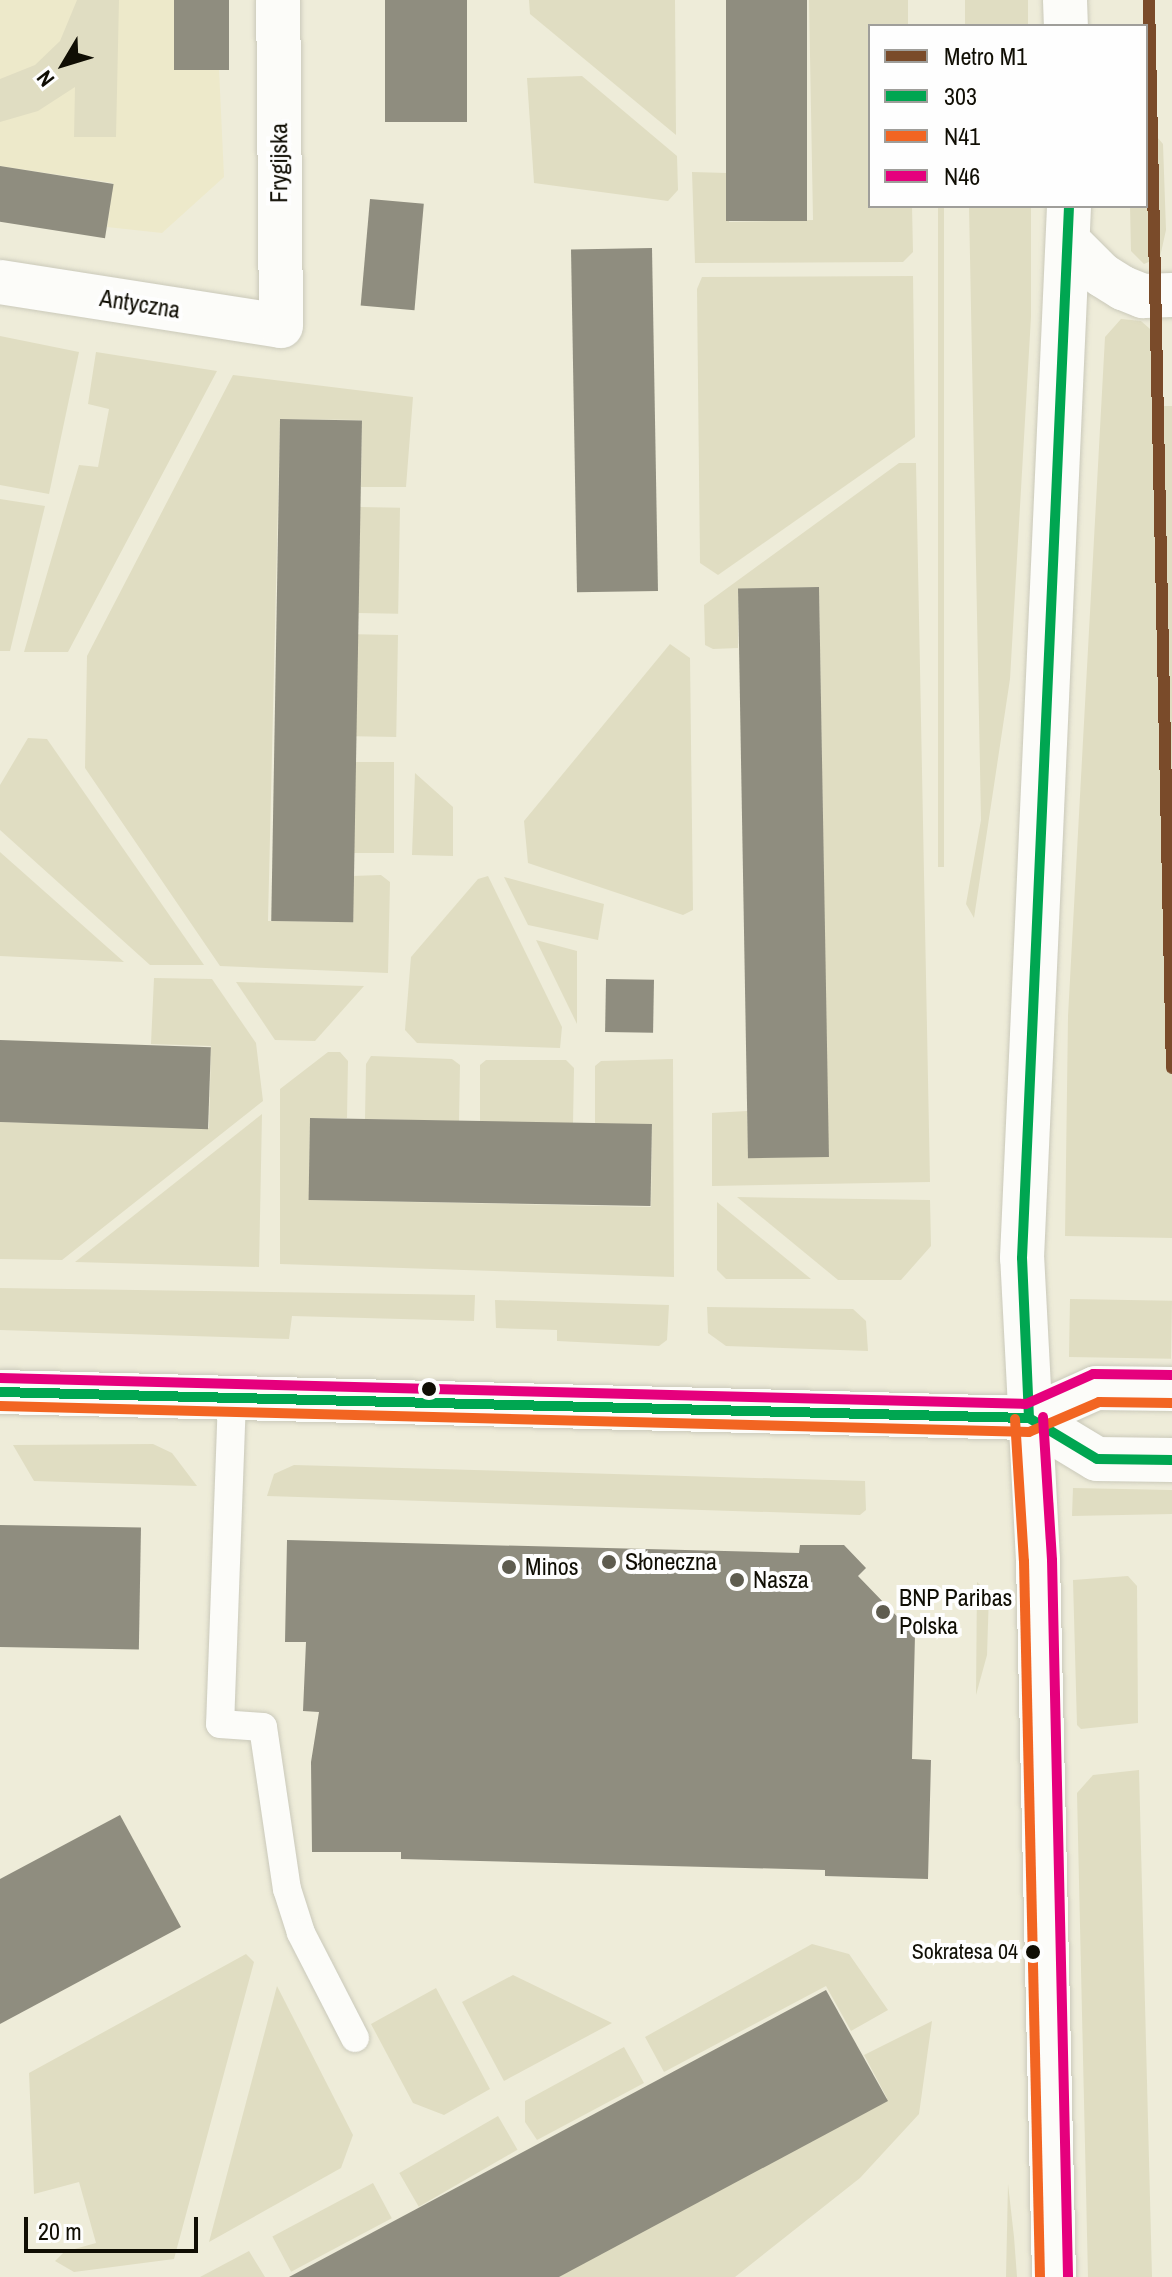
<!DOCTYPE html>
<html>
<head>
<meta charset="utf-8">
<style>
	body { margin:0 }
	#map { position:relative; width:1172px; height:2277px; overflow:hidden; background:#eeecd9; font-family:"Archivo Narrow",sans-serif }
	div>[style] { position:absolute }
	.built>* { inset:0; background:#ede9ca }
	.green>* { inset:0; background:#e0ddc2; transform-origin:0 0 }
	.building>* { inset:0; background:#8f8d7f; transform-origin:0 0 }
	.roads { filter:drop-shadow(0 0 2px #cac9ba) drop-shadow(0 0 2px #cac9ba) }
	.service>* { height:28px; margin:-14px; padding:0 14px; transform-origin:14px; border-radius:14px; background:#fcfcf9 }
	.minor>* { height:44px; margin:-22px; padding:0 22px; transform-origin:22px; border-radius:22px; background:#fcfcf9 }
	.tertiary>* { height:44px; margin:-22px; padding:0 22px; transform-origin:22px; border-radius:22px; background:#fcfcf9 }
	.secondary>* { height:44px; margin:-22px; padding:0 22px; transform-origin:22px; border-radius:22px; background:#fcfcf9 }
	.bus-1>* { height:10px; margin:-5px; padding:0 5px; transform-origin:5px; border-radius:5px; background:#00a651 }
	.bus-2>* { height:10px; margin:-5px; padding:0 5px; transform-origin:5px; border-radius:5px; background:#f26522 }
	.bus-3>* { height:10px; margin:-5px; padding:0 5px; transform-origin:5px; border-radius:5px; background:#e5007d }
	.metro-1>* { height:12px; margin:-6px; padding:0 6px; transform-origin:6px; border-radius:6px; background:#7a4b2a }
	.dots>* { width:22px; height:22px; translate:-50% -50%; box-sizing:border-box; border:4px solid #fefefe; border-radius:50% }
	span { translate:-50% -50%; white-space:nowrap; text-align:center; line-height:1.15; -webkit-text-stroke:8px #fefefe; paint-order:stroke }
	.bus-label { font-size:22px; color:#100e04 }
	.right { translate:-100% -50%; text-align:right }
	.street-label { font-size:24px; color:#100e04 }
	.poi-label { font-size:24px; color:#100e04 }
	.left { translate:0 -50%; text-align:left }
	.legend { position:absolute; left:868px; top:24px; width:280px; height:184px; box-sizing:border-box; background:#fefefe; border:2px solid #9f9e9a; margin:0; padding:10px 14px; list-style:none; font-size:24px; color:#100e04 }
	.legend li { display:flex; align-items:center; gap:16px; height:40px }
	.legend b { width:40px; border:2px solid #9f9e9a }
	.north { position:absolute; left:24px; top:24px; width:80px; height:80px; -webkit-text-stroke:6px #fefefe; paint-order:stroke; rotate:232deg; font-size:22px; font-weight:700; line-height:32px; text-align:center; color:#100e04 }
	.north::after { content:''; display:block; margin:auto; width:28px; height:36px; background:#100e04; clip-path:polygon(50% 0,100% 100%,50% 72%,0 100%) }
	.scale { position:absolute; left:24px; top:2217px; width:174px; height:36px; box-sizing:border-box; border:4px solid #100e04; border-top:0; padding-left:10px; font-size:24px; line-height:28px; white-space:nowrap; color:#100e04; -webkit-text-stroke:6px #fefefe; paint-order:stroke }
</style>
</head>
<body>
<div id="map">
	<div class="built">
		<i style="clip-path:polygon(0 0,174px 0,175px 70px,219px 69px,224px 177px,162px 233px,107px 227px,113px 183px,0 166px)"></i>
	</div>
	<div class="green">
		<i style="clip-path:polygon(77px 0,119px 0,116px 137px,74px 137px,75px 87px,38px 111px,0 122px,0 79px,35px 65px,60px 41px)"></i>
		<i style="clip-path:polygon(529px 0,675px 0,676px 135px,530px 14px)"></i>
		<i style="clip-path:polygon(809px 0,908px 0,908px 26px,870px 26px,870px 206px,912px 206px,913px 252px,903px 262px,695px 263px,692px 172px,727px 173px,729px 222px,813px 220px)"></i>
		<i style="left:965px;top:0;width:63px;height:26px"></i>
		<i style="clip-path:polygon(582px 76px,677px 156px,678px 190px,668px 201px,534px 183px,527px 78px)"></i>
		<i style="clip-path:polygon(1146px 124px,1163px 144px,1166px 230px,1160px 257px,1144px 264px,1131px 251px,1130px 206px,1146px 206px)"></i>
		<i style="left:938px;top:206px;width:6px;height:661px"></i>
		<i style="clip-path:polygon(969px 206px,1031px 206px,1031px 317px,1010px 679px,974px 918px,966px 904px,981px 820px)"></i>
		<i style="clip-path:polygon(913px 276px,915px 437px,718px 575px,700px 563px,697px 289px,702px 277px)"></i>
		<i style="clip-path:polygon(1121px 319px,1141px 321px,1150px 329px,1153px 406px,1172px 406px,1172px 1238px,1065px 1236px,1068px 1016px,1105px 337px)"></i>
		<i style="clip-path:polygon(0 336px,79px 352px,49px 494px,0 485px)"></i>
		<i style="clip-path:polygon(96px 352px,217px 371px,68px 652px,24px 652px,79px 465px,98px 467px,109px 409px,88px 404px)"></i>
		<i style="clip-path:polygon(233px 375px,413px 397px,406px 487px,361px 487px,362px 420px,280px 419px,268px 921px,351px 922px,352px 876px,381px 875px,390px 882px,388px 973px,220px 966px,85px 768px,87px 656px)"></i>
		<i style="clip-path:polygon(899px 463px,916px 463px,930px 1182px,712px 1186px,712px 1113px,747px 1111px,749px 1158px,828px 1156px,819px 587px,738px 589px,738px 648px,713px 649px,705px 645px,704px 605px)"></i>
		<i style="clip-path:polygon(0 499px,45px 506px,10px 651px,0 651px)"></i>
		<i style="left:360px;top:507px;width:40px;height:106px;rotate:1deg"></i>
		<i style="left:398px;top:635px;width:102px;height:41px;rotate:91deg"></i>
		<i style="clip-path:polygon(670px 644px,690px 658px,693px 910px,683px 915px,528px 863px,524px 821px)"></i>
		<i style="clip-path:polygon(28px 738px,47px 739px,204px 965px,150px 965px,0 830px,0 785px)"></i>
		<i style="left:354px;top:762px;width:40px;height:91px"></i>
		<i style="clip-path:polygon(415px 773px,453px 807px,453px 856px,412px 855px)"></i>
		<i style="clip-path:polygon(0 852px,124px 962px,0 956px)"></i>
		<i style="clip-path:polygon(488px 876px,562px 1027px,560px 1048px,417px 1043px,405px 1030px,411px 957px,478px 879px)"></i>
		<i style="clip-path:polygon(504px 877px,604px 904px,598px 940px,528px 925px)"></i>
		<i style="clip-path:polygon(536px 940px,577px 951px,577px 1024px)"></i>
		<i style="clip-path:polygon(154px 978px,212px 979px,256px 1043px,263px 1101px,62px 1260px,0 1259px,0 1122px,209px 1128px,211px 1046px,151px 1044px)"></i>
		<i style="clip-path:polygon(236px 982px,364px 986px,315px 1041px,275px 1040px)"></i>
		<i style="clip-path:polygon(328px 1052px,340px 1052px,348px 1061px,347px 1118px,310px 1118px,309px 1200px,651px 1207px,652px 1126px,595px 1124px,595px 1066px,601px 1061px,673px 1059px,674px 1277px,280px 1264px,280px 1089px)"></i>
		<i style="clip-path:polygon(371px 1056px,452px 1059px,460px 1065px,459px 1121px,365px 1119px,366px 1064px)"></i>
		<i style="clip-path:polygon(486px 1060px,566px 1060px,574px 1068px,573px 1124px,480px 1122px,480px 1065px)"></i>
		<i style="clip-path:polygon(262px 1114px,259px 1267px,75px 1262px)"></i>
		<i style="clip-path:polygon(737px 1197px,930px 1200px,931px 1246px,901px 1280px,838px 1280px)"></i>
		<i style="clip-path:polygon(717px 1202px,811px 1279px,726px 1279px,717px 1270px)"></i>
		<i style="clip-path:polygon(0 1288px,475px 1295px,474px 1321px,292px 1316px,289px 1339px,0 1330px)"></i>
		<i style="left:1070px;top:1299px;width:102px;height:58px;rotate:1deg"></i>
		<i style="clip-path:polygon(495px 1300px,669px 1305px,667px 1340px,659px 1346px,557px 1341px,557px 1330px,496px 1328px)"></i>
		<i style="clip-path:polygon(707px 1307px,853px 1309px,866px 1321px,868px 1351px,726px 1346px,708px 1333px)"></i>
		<i style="clip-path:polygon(153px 1444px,172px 1453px,197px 1486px,34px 1481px,13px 1445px)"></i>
		<i style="clip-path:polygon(294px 1465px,865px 1481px,866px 1510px,860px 1515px,267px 1496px,274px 1474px)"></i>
		<i style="clip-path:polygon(1073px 1488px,1172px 1490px,1172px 1514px,1072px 1516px)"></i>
		<i style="clip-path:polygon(1128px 1576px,1137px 1586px,1138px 1723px,1081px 1729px,1077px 1725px,1073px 1580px)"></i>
		<i style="clip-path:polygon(977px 1582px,989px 1593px,987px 1655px,976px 1695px)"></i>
		<i style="clip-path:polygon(1139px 1770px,1152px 2277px,1088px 2277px,1077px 1793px,1093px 1775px)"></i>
		<i style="clip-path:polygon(812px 1944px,849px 1954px,888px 2010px,851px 2031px,826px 1986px,664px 2072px,645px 2037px)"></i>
		<i style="clip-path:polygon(246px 1954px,254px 1962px,174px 2259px,74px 2272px,55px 2261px,64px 2252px,96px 2243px,79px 2182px,34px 2194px,29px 2073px)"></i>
		<i style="clip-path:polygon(513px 1975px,612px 2023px,504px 2081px,462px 2002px)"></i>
		<i style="clip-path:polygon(277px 1986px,353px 2135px,341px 2168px,209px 2242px)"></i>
		<i style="clip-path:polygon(436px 1988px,490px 2089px,444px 2115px,413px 2103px,371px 2024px)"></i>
		<i style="clip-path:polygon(932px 2021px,919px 2114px,860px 2178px,735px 2277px,553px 2277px,887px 2098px,864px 2055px)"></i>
		<i style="clip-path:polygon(624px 2047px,644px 2083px,537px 2140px,525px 2122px,525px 2101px)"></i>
		<i style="left:498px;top:2116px;width:39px;height:114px;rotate:60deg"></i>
		<i style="left:373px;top:2183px;width:40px;height:114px;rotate:62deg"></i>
		<i style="clip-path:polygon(1008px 2184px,1014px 2237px,1017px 2277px,1006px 2277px)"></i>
		<i style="clip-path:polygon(249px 2251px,265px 2277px,200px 2277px)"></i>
	</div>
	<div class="building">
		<i style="left:174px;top:0;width:55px;height:70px"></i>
		<i style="left:385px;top:0;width:82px;height:122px"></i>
		<i style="left:726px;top:0;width:81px;height:221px"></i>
		<i style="left:0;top:166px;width:115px;height:55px;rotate:9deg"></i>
		<i style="left:370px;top:199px;width:54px;height:107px;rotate:5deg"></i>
		<i style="left:652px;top:248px;width:343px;height:81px;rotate:89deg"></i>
		<i style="left:280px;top:419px;width:82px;height:502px;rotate:1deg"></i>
		<i style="left:819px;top:587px;width:570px;height:81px;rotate:89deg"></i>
		<i style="left:606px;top:979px;width:48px;height:53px;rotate:1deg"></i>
		<i style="left:0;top:1040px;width:211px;height:82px;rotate:2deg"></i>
		<i style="left:310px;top:1118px;width:342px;height:82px;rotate:1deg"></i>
		<i style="left:0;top:1525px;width:141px;height:122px;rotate:1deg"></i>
		<i style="clip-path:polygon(287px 1540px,799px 1553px,800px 1545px,844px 1545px,866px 1568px,858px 1576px,915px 1635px,912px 1759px,931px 1760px,928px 1879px,825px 1876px,825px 1870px,401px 1859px,401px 1852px,312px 1852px,311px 1762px,319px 1712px,303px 1711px,306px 1642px,285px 1642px)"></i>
		<i style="clip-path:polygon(120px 1815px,181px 1927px,0 2024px,0 1879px)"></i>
		<i style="clip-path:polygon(826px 1990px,888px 2101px,559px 2277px,289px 2277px)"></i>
	</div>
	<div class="roads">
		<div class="service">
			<i style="left:232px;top:1399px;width:325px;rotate:92.1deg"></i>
			<i style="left:220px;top:1724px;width:43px;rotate:4deg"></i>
			<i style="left:263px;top:1727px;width:164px;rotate:81.6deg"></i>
			<i style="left:287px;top:1889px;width:46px;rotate:72.3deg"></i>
			<i style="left:301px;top:1933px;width:118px;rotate:62.8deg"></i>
		</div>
		<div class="minor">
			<i style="left:0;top:282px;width:284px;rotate:8.9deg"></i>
			<i style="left:281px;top:326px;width:326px;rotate:-90.5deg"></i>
		</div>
		<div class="tertiary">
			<i style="left:0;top:1392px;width:1029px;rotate:1.45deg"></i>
			<i style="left:1029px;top:1418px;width:73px;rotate:-24.1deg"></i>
			<i style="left:1096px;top:1388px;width:76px;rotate:0.8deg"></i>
			<i style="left:1029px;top:1418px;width:79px;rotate:31.1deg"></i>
			<i style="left:1097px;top:1459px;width:75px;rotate:0.8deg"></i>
		</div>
		<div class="secondary">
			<i style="left:1065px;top:0;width:26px;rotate:88deg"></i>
			<i style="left:1070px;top:243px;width:45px;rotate:45deg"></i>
			<i style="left:1102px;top:275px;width:25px;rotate:32deg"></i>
			<i style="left:1123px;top:288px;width:22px;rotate:22deg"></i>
			<i style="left:1143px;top:296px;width:29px;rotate:-2deg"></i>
			<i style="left:1054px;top:2277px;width:717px;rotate:-91.28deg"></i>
			<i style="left:1038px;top:1560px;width:302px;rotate:-93deg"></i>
			<i style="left:1022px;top:1258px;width:1053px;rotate:-87.44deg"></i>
		</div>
	</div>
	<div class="bus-1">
		<i style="left:0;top:1392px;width:1029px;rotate:1.45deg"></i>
		<i style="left:1029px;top:1418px;width:160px;rotate:-92.5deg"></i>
		<i style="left:1022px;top:1258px;width:1053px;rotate:-87.44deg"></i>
		<i style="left:1029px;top:1418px;width:79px;rotate:31.1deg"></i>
		<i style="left:1097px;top:1459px;width:75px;rotate:0.8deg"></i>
	</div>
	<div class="bus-2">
		<i style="left:0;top:1406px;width:1029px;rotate:1.45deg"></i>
		<i style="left:1029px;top:1432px;width:76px;rotate:-23.2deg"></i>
		<i style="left:1099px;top:1402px;width:73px;rotate:0.8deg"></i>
		<i style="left:1015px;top:1419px;width:142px;rotate:86.4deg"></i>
		<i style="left:1024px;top:1561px;width:716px;rotate:88.72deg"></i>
	</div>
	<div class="bus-3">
		<i style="left:0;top:1378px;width:1026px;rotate:1.45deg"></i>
		<i style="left:1026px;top:1404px;width:73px;rotate:-24.1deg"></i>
		<i style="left:1093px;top:1374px;width:79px;rotate:0.7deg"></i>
		<i style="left:1043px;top:1417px;width:143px;rotate:86.4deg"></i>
		<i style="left:1052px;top:1560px;width:717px;rotate:88.72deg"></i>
	</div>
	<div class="metro-1">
		<i style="left:1149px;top:0;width:1068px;rotate:88.77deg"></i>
	</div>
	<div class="dots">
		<i style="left:429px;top:1389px;background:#100e04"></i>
		<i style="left:609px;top:1562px;background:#5e5c4f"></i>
		<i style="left:509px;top:1567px;background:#5e5c4f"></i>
		<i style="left:737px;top:1580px;background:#5e5c4f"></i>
		<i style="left:883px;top:1612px;background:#5e5c4f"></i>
		<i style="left:1033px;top:1952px;background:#100e04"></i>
	</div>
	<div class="bus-label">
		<span class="right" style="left:1018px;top:1952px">Sokratesa 04</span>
	</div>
	<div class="street-label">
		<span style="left:279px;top:163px;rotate:-90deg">Frygijska</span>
		<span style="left:140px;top:304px;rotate:9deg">Antyczna</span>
	</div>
	<div class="poi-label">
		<span class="left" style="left:625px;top:1562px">Słoneczna</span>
		<span class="left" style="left:525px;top:1567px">Minos</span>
		<span class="left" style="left:753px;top:1580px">Nasza</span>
		<span class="left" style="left:899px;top:1612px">BNP Paribas<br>Polska</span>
	</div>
	<ul class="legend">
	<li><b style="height:10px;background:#7a4b2a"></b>Metro M1</li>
	<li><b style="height:10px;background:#00a651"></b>303</li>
	<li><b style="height:10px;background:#f26522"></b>N41</li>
	<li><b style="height:10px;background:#e5007d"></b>N46</li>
	</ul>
	<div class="north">N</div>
	<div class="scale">20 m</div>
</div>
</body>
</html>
